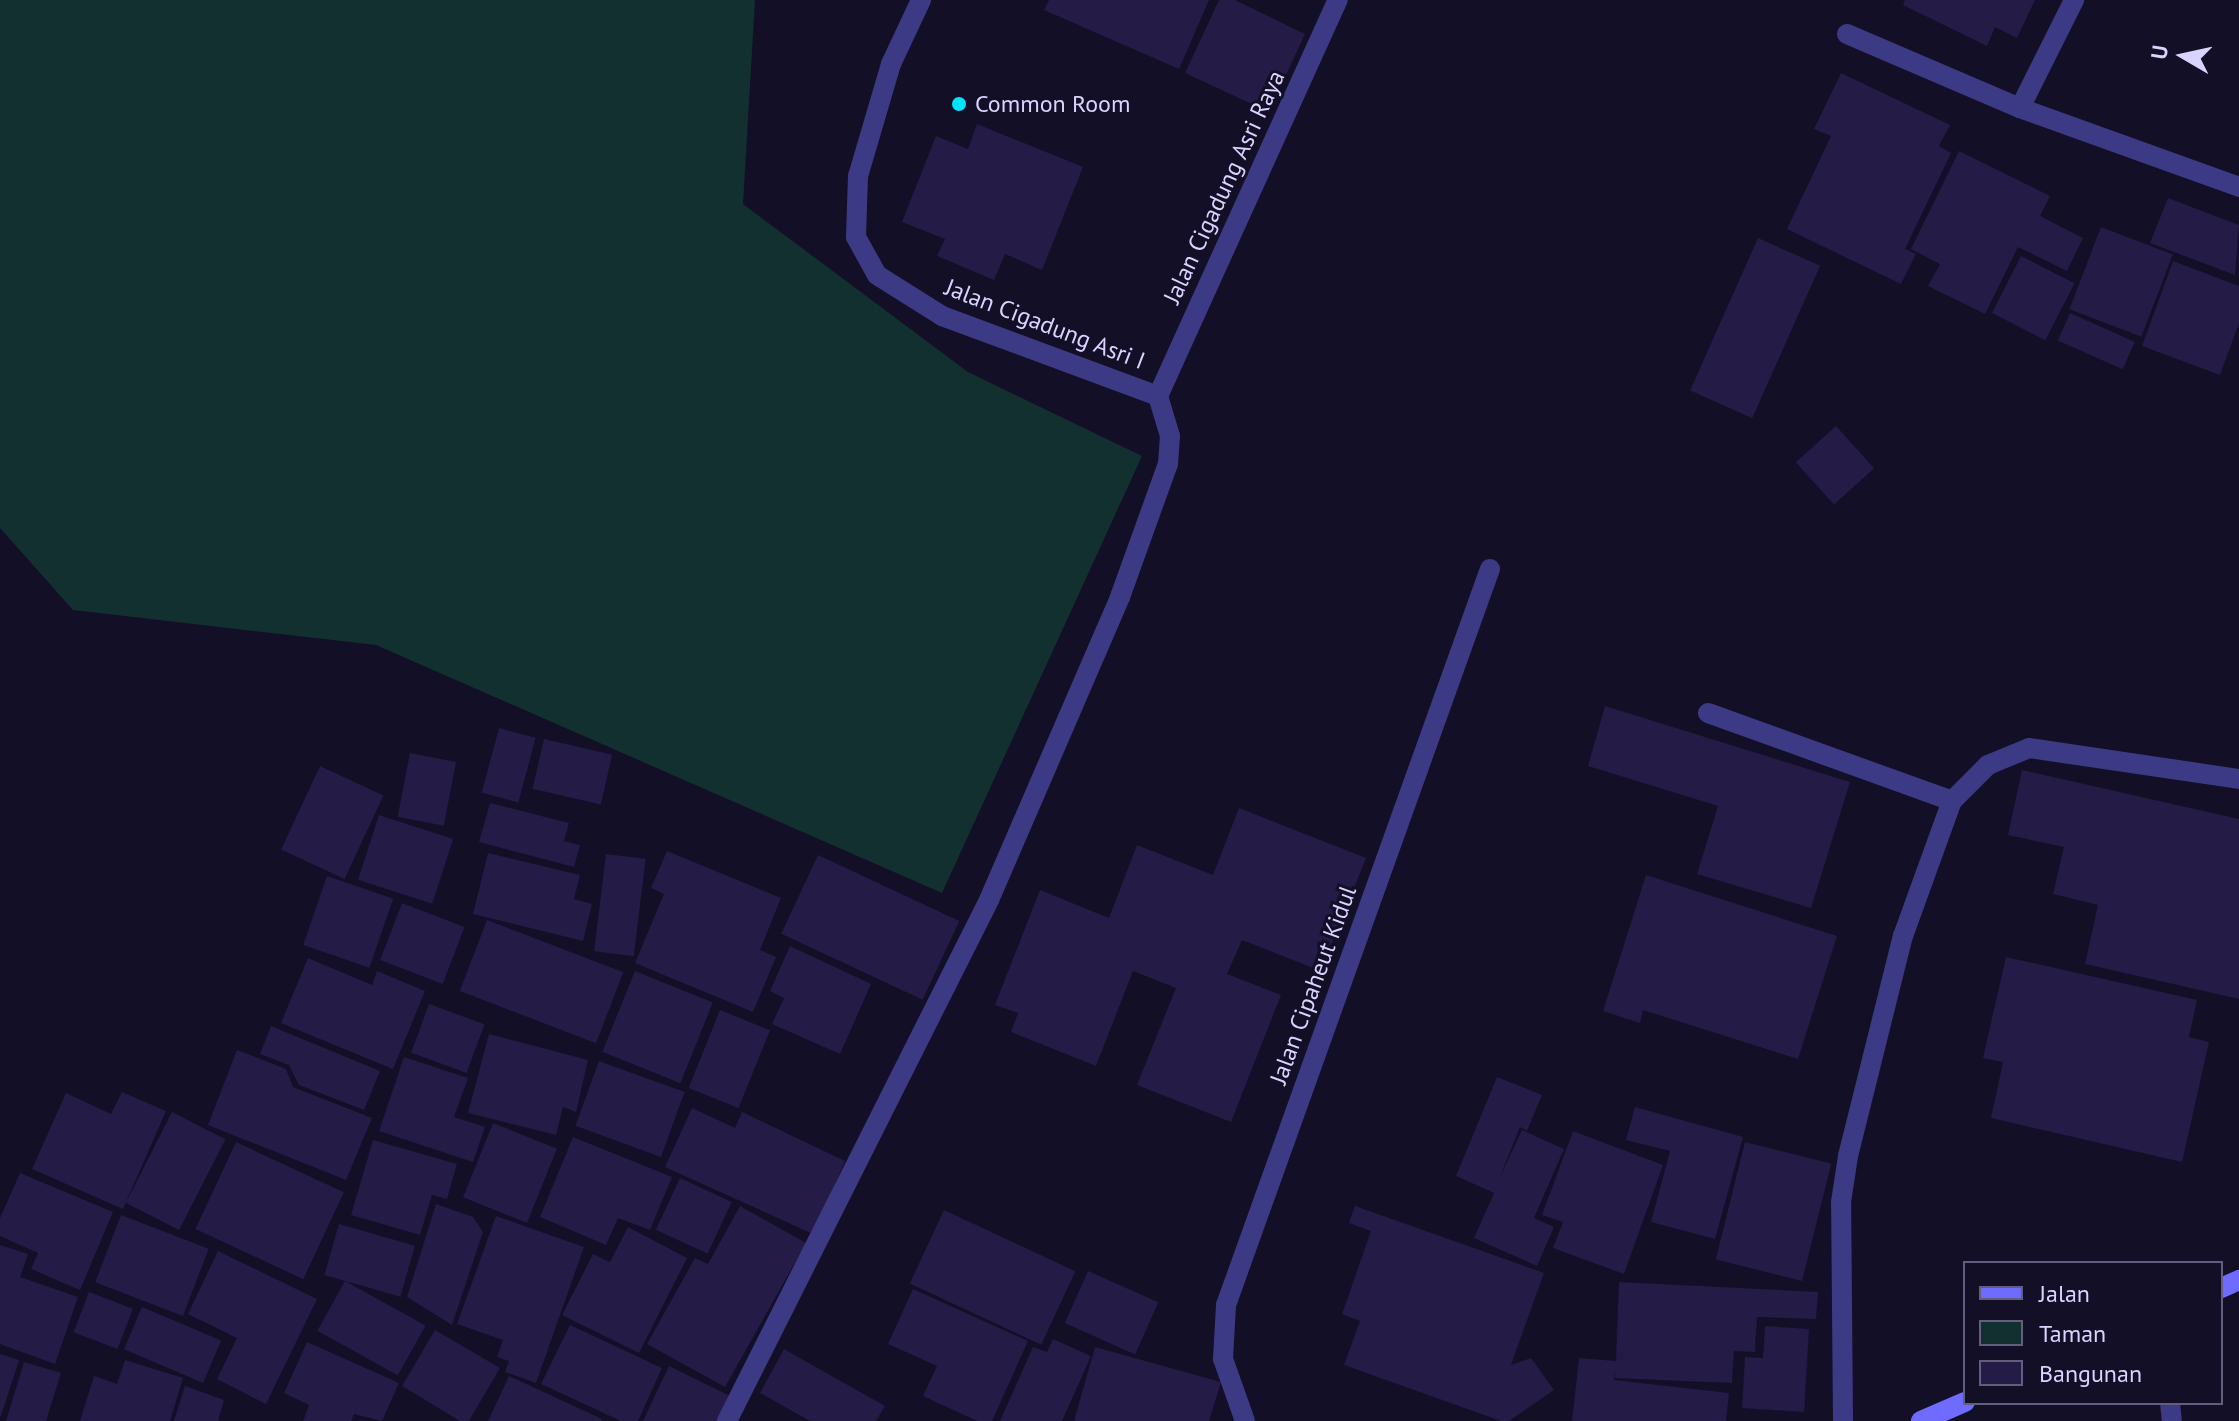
<!DOCTYPE html>
<html>
<head>
<meta charset="utf-8">
<style>
	body { margin:0 }
	#map { position:relative; width:2239px; height:1421px; overflow:hidden; background:#130f26; font-family:"PT Sans",sans-serif }
	div>[style] { position:absolute }
	.green>* { inset:0; background:#12302f }
	.building>* { inset:0; background:#241b47; transform-origin:0 0 }
	.lane>* { height:20px; margin:-10px; padding:0 10px; transform-origin:10px; border-radius:10px; background:#3d3a85 }
	.street>* { height:20px; margin:-10px; padding:0 10px; transform-origin:10px; border-radius:10px; background:#3d3a85 }
	.secondary>* { height:20px; margin:-10px; padding:0 10px; transform-origin:10px; border-radius:10px; background:#6f6bff }
	.dots>* { width:22px; height:22px; translate:-50% -50%; box-sizing:border-box; border:4px solid #130f26; border-radius:50% }
	span { translate:-50% -50%; white-space:nowrap; text-align:center; line-height:1.15; -webkit-text-stroke:6px #130f26; paint-order:stroke }
	.poi-label { font-size:24px; color:#d9d4ff }
	.left { translate:0 -50%; text-align:left }
	.street-label { font-size:24px; color:#d9d4ff }
	.legend { position:absolute; left:1963px; top:1261px; width:260px; height:144px; box-sizing:border-box; background:#130f26; border:2px solid #625e7d; margin:0; padding:10px 14px; list-style:none; font-size:24px; color:#d9d4ff }
	.legend li { display:flex; align-items:center; gap:16px; height:40px }
	.legend b { width:40px; border:2px solid #625e7d }
	.north { position:absolute; left:2143px; top:16px; width:80px; height:80px; -webkit-text-stroke:6px #130f26; paint-order:stroke; rotate:279deg; font-size:22px; font-weight:700; line-height:32px; text-align:center; color:#d9d4ff }
	.north::after { content:''; display:block; margin:auto; width:28px; height:36px; background:#d9d4ff; clip-path:polygon(50% 0,100% 100%,50% 72%,0 100%) }
</style>
</head>
<body>
<div id="map">
	<div class="green">
		<i style="clip-path:polygon(0 0,755px 0,743px 204px,968px 372px,1142px 456px,942px 893px,376px 645px,73px 610px,0 528px)"></i>
	</div>
	<div class="building">
		<i style="clip-path:polygon(1049px 0,1209px 0,1179px 69px,1044px 10px)"></i>
		<i style="clip-path:polygon(1219px 0,1235px 0,1305px 34px,1269px 112px,1185px 73px)"></i>
		<i style="clip-path:polygon(1905px 0,2035px 0,2017px 38px,1995px 27px,1987px 46px,1903px 5px)"></i>
		<i style="clip-path:polygon(1841px 73px,1950px 125px,1939px 146px,1951px 153px,1905px 249px,1916px 254px,1901px 284px,1787px 229px,1831px 136px,1814px 129px)"></i>
		<i style="clip-path:polygon(977px 124px,1083px 167px,1042px 270px,1005px 254px,994px 280px,937px 256px,945px 239px,902px 222px,936px 136px,968px 149px)"></i>
		<i style="clip-path:polygon(1959px 151px,2050px 196px,2040px 216px,2083px 238px,2067px 271px,2018px 247px,1985px 314px,1928px 286px,1940px 264px,1911px 249px)"></i>
		<i style="clip-path:polygon(2168px 198px,2239px 225px,2235px 275px,2150px 243px)"></i>
		<i style="left:2101px;top:227px;width:77px;height:88px;rotate:21deg"></i>
		<i style="left:1758px;top:238px;width:68px;height:167px;rotate:24deg"></i>
		<i style="left:2021px;top:256px;width:60px;height:64px;rotate:27deg"></i>
		<i style="clip-path:polygon(2173px 261px,2239px 286px,2239px 323px,2220px 375px,2142px 346px)"></i>
		<i style="left:2070px;top:313px;width:71px;height:30px;rotate:24deg"></i>
		<i style="left:1836px;top:426px;width:57px;height:54px;rotate:48deg"></i>
		<i style="clip-path:polygon(1605px 706px,1850px 782px,1811px 908px,1697px 874px,1718px 806px,1588px 766px)"></i>
		<i style="left:499px;top:728px;width:38px;height:67px;rotate:15deg"></i>
		<i style="left:544px;top:739px;width:70px;height:51px;rotate:13deg"></i>
		<i style="left:410px;top:753px;width:47px;height:65px;rotate:11deg"></i>
		<i style="left:320px;top:766px;width:70px;height:92px;rotate:25deg"></i>
		<i style="clip-path:polygon(2022px 770px,2239px 819px,2239px 999px,2085px 964px,2098px 905px,2053px 894px,2064px 847px,2008px 835px)"></i>
		<i style="clip-path:polygon(490px 803px,569px 823px,564px 841px,580px 845px,574px 867px,479px 842px)"></i>
		<i style="clip-path:polygon(1239px 808px,1366px 858px,1321px 971px,1242px 940px,1227px 974px,1281px 995px,1231px 1122px,1137px 1085px,1176px 988px,1133px 971px,1096px 1066px,1011px 1032px,1018px 1013px,995px 1005px,1040px 890px,1109px 918px,1137px 845px,1213px 875px)"></i>
		<i style="left:379px;top:815px;width:78px;height:68px;rotate:18deg"></i>
		<i style="clip-path:polygon(667px 851px,781px 898px,760px 950px,776px 957px,753px 1012px,635px 963px,664px 894px,651px 888px)"></i>
		<i style="clip-path:polygon(488px 853px,580px 875px,574px 899px,592px 904px,583px 941px,473px 914px)"></i>
		<i style="left:606px;top:854px;width:40px;height:98px;rotate:7deg"></i>
		<i style="left:818px;top:855px;width:156px;height:87px;rotate:25deg"></i>
		<i style="clip-path:polygon(1646px 875px,1837px 936px,1798px 1059px,1643px 1010px,1640px 1023px,1603px 1011px)"></i>
		<i style="left:327px;top:876px;width:70px;height:73px;rotate:19deg"></i>
		<i style="left:402px;top:903px;width:67px;height:61px;rotate:21deg"></i>
		<i style="left:487px;top:920px;width:146px;height:76px;rotate:21deg"></i>
		<i style="clip-path:polygon(790px 946px,871px 984px,840px 1054px,772px 1024px,784px 998px,770px 991px)"></i>
		<i style="clip-path:polygon(2006px 957px,2197px 1000px,2189px 1037px,2209px 1042px,2182px 1162px,1991px 1118px,2003px 1062px,1983px 1058px)"></i>
		<i style="clip-path:polygon(308px 958px,372px 985px,377px 971px,425px 991px,393px 1069px,281px 1023px)"></i>
		<i style="left:635px;top:971px;width:84px;height:87px;rotate:22deg"></i>
		<i style="left:429px;top:1004px;width:59px;height:52px;rotate:20deg"></i>
		<i style="left:720px;top:1010px;width:54px;height:84px;rotate:22deg"></i>
		<i style="clip-path:polygon(271px 1026px,380px 1071px,364px 1110px,299px 1085px,289px 1065px,260px 1054px)"></i>
		<i style="clip-path:polygon(489px 1034px,588px 1060px,576px 1112px,563px 1107px,556px 1135px,468px 1113px)"></i>
		<i style="clip-path:polygon(237px 1050px,286px 1069px,293px 1087px,372px 1118px,346px 1180px,208px 1125px)"></i>
		<i style="clip-path:polygon(404px 1057px,468px 1078px,454px 1117px,485px 1127px,473px 1162px,379px 1131px)"></i>
		<i style="left:599px;top:1061px;width:91px;height:69px;rotate:20deg"></i>
		<i style="clip-path:polygon(1497px 1077px,1542px 1095px,1527px 1131px,1520px 1127px,1499px 1179px,1522px 1130px,1564px 1149px,1534px 1218px,1554px 1227px,1537px 1266px,1474px 1238px,1494px 1193px,1456px 1176px)"></i>
		<i style="clip-path:polygon(122px 1092px,166px 1111px,123px 1209px,32px 1169px,66px 1093px,111px 1114px)"></i>
		<i style="clip-path:polygon(1635px 1107px,1743px 1137px,1715px 1239px,1651px 1222px,1670px 1151px,1626px 1140px)"></i>
		<i style="clip-path:polygon(692px 1108px,735px 1128px,742px 1112px,845px 1161px,813px 1234px,665px 1167px)"></i>
		<i style="left:172px;top:1112px;width:60px;height:102px;rotate:27deg"></i>
		<i style="left:493px;top:1123px;width:69px;height:80px;rotate:22deg"></i>
		<i style="clip-path:polygon(1573px 1131px,1663px 1165px,1624px 1274px,1553px 1248px,1563px 1222px,1542px 1215px)"></i>
		<i style="clip-path:polygon(573px 1137px,672px 1177px,650px 1230px,618px 1218px,606px 1245px,540px 1217px)"></i>
		<i style="clip-path:polygon(373px 1140px,457px 1164px,447px 1199px,432px 1195px,420px 1235px,351px 1215px)"></i>
		<i style="left:236px;top:1142px;width:119px;height:96px;rotate:25deg"></i>
		<i style="left:1745px;top:1142px;width:89px;height:121px;rotate:14deg"></i>
		<i style="clip-path:polygon(20px 1173px,113px 1212px,80px 1290px,31px 1269px,38px 1253px,0 1236px,0 1218px)"></i>
		<i style="left:680px;top:1178px;width:57px;height:57px;rotate:25deg"></i>
		<i style="clip-path:polygon(436px 1204px,473px 1217px,483px 1232px,452px 1325px,407px 1297px)"></i>
		<i style="clip-path:polygon(740px 1206px,806px 1243px,725px 1387px,647px 1344px,695px 1258px,708px 1264px)"></i>
		<i style="clip-path:polygon(1355px 1206px,1544px 1273px,1511px 1365px,1531px 1358px,1554px 1390px,1509px 1421px,1501px 1421px,1344px 1365px,1360px 1321px,1342px 1314px,1371px 1231px,1349px 1223px)"></i>
		<i style="left:944px;top:1210px;width:145px;height:81px;rotate:25deg"></i>
		<i style="left:121px;top:1215px;width:94px;height:72px;rotate:21deg"></i>
		<i style="clip-path:polygon(496px 1216px,584px 1247px,536px 1383px,505px 1372px,509px 1361px,497px 1357px,503px 1340px,457px 1324px)"></i>
		<i style="left:339px;top:1224px;width:79px;height:53px;rotate:16deg"></i>
		<i style="clip-path:polygon(628px 1227px,687px 1258px,639px 1353px,562px 1315px,593px 1254px,610px 1262px)"></i>
		<i style="clip-path:polygon(0 1245px,28px 1254px,20px 1277px,78px 1297px,55px 1364px,0 1344px)"></i>
		<i style="clip-path:polygon(218px 1251px,317px 1299px,266px 1404px,217px 1379px,237px 1338px,188px 1314px)"></i>
		<i style="left:1088px;top:1271px;width:77px;height:57px;rotate:24deg"></i>
		<i style="left:345px;top:1281px;width:92px;height:57px;rotate:29deg"></i>
		<i style="clip-path:polygon(1619px 1282px,1818px 1292px,1816px 1319px,1757px 1317px,1755px 1352px,1734px 1351px,1732px 1383px,1615px 1378px,1615px 1369px,1614px 1380px,1729px 1393px,1726px 1421px,1572px 1421px,1579px 1358px,1616px 1361px)"></i>
		<i style="clip-path:polygon(913px 1289px,1028px 1341px,992px 1421px,977px 1421px,923px 1396px,937px 1366px,888px 1344px)"></i>
		<i style="left:89px;top:1292px;width:47px;height:43px;rotate:21deg"></i>
		<i style="left:142px;top:1307px;width:86px;height:46px;rotate:23deg"></i>
		<i style="clip-path:polygon(570px 1325px,662px 1368px,638px 1421px,621px 1421px,541px 1384px)"></i>
		<i style="clip-path:polygon(1765px 1326px,1809px 1329px,1804px 1412px,1742px 1408px,1745px 1357px,1763px 1358px)"></i>
		<i style="clip-path:polygon(435px 1330px,500px 1368px,469px 1421px,460px 1421px,402px 1386px)"></i>
		<i style="clip-path:polygon(1053px 1339px,1091px 1356px,1062px 1421px,1000px 1421px,1033px 1347px,1047px 1352px)"></i>
		<i style="clip-path:polygon(307px 1342px,399px 1383px,382px 1421px,354px 1414px,351px 1421px,303px 1421px,309px 1405px,284px 1393px)"></i>
		<i style="clip-path:polygon(1095px 1347px,1221px 1382px,1209px 1421px,1074px 1421px)"></i>
		<i style="clip-path:polygon(784px 1349px,885px 1406px,876px 1421px,810px 1421px,760px 1393px)"></i>
		<i style="clip-path:polygon(0 1354px,19px 1360px,1px 1416px,0 1416px)"></i>
		<i style="clip-path:polygon(125px 1360px,183px 1378px,170px 1421px,80px 1421px,94px 1376px,117px 1384px)"></i>
		<i style="clip-path:polygon(24px 1362px,61px 1373px,46px 1421px,6px 1421px)"></i>
		<i style="clip-path:polygon(669px 1366px,730px 1396px,718px 1421px,643px 1421px)"></i>
		<i style="clip-path:polygon(509px 1376px,602px 1419px,601px 1421px,488px 1421px)"></i>
		<i style="clip-path:polygon(185px 1386px,224px 1400px,218px 1421px,174px 1421px)"></i>
	</div>
	<div class="lane">
		<i style="left:1708px;top:713px;width:259px;rotate:19.8deg"></i>
	</div>
	<div class="street">
		<i style="left:921px;top:0;width:71px;rotate:115.1deg"></i>
		<i style="left:891px;top:64px;width:117px;rotate:106.4deg"></i>
		<i style="left:858px;top:176px;width:61px;rotate:91.9deg"></i>
		<i style="left:856px;top:237px;width:43px;rotate:61.1deg"></i>
		<i style="left:877px;top:275px;width:77px;rotate:32.2deg"></i>
		<i style="left:942px;top:316px;width:230px;rotate:20.3deg"></i>
		<i style="left:1847px;top:34px;width:188px;rotate:23.2deg"></i>
		<i style="left:2020px;top:108px;width:233px;rotate:19.8deg"></i>
		<i style="left:2020px;top:108px;width:121px;rotate:-63.4deg"></i>
		<i style="left:1158px;top:396px;width:435px;rotate:-65.6deg"></i>
		<i style="left:2170px;top:1403px;width:18px;rotate:84deg"></i>
		<i style="left:727px;top:1421px;width:583px;rotate:-63.3deg"></i>
		<i style="left:989px;top:900px;width:330px;rotate:-66.6deg"></i>
		<i style="left:1120px;top:597px;width:141px;rotate:-70.2deg"></i>
		<i style="left:1168px;top:464px;width:28px;rotate:-86deg"></i>
		<i style="left:1170px;top:436px;width:42px;rotate:-106.7deg"></i>
		<i style="left:1245px;top:1421px;width:66px;rotate:-109.5deg"></i>
		<i style="left:1223px;top:1359px;width:54px;rotate:-86.8deg"></i>
		<i style="left:1226px;top:1305px;width:782px;rotate:-70.27deg"></i>
		<i style="left:1843px;top:1421px;width:219px;rotate:-90.5deg"></i>
		<i style="left:1841px;top:1202px;width:47px;rotate:-81.3deg"></i>
		<i style="left:1848px;top:1156px;width:227px;rotate:-76deg"></i>
		<i style="left:1903px;top:936px;width:144px;rotate:-70.1deg"></i>
		<i style="left:1952px;top:801px;width:51px;rotate:-45deg"></i>
		<i style="left:1988px;top:765px;width:44px;rotate:-22.5deg"></i>
		<i style="left:2029px;top:748px;width:212px;rotate:8.4deg"></i>
	</div>
	<div class="secondary">
		<i style="left:2221px;top:1288px;width:20px;rotate:-24deg"></i>
		<i style="left:1921px;top:1421px;width:48px;rotate:-23.4deg"></i>
	</div>
	<div class="dots">
		<i style="left:959px;top:104px;background:#00e5ff"></i>
	</div>
	<div class="poi-label">
		<span class="left" style="left:975px;top:104px">Common Room</span>
	</div>
	<div class="street-label">
		<span style="left:1224px;top:187px;rotate:-65deg">Jalan Cigadung Asri Raya</span>
		<span style="left:1045px;top:324px;rotate:21deg">Jalan Cigadung Asri I</span>
		<span style="left:1313px;top:985px;rotate:-70deg">Jalan Cipaheut Kidul</span>
	</div>
	<ul class="legend">
	<li><b style="height:10px;background:#6f6bff"></b>Jalan</li>
	<li><b style="height:22px;background:#12302f"></b>Taman</li>
	<li><b style="height:22px;background:#241b47"></b>Bangunan</li>
	</ul>
	<div class="north">U</div>
</div>
</body>
</html>
